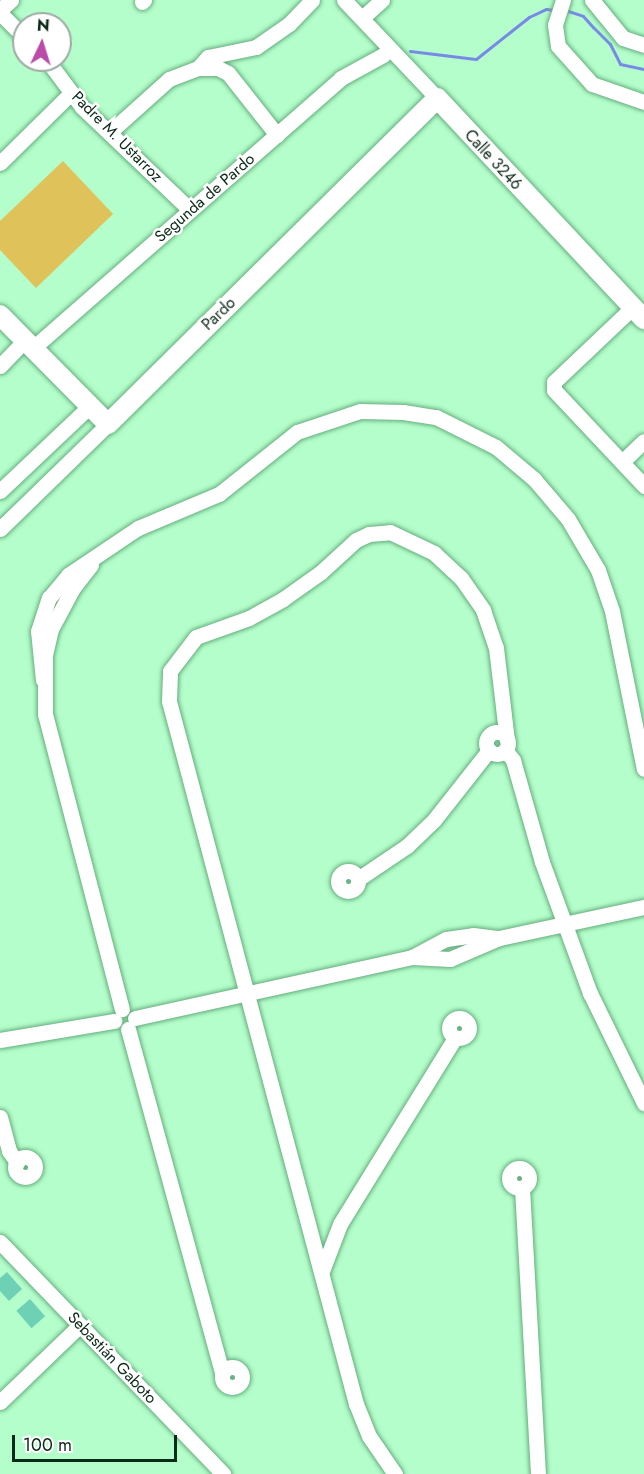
<!DOCTYPE html>
<html>
<head>
<meta charset="utf-8">
<style>
	body { margin:0 }
	#map { position:relative; width:644px; height:1474px; overflow:hidden; background:#b4fecb; font-family:Jost,sans-serif }
	div>[style] { position:absolute }
	.green>* { inset:0; background:#dfc25a }
	.stream>* { height:3px; margin:-1.5px; padding:0 1.5px; transform-origin:1.5px; border-radius:1.5px; background:#798ae6 }
	.building>* { inset:0; background:#6ed0b5; transform-origin:0 0 }
	.roads { filter:drop-shadow(0 0 2px #65ad7e) drop-shadow(0 0 2px #65ad7e) }
	.minor>* { height:15px; margin:-7.5px; padding:0 7.5px; transform-origin:7.5px; border-radius:7.5px; background:#fff }
	.minor>.ring { margin:-7.5px; padding:0; box-sizing:content-box; background:none; border:15px solid #fff; border-radius:50% }
	.major>* { height:20px; margin:-10px; padding:0 10px; transform-origin:10px; border-radius:10px; background:#fff }
	span { translate:-50% -50%; white-space:nowrap; text-align:center; line-height:1.15; -webkit-text-stroke:5px #fff; paint-order:stroke }
	.street-label { font-size:16px; color:#0c2a18 }
	.north { position:absolute; left:12px; top:12px; width:60px; height:60px; box-sizing:border-box; background:#fff; border:2px solid #9eaaa3; border-radius:50%; rotate:4deg; font-size:16px; font-weight:700; line-height:24px; text-align:center; color:#0c2a18 }
	.north::after { content:''; display:block; margin:auto; width:21px; height:27px; background:#ba4ba9; clip-path:polygon(50% 0,100% 100%,50% 72%,0 100%) }
	.scale { position:absolute; left:12px; top:1435px; width:165px; height:27px; box-sizing:border-box; border:3px solid #0c2a18; border-top:0; padding-left:8px; font-size:18px; line-height:21px; white-space:nowrap; color:#0c2a18; -webkit-text-stroke:4px #fff; paint-order:stroke }
</style>
</head>
<body>
<div id="map">
	<div class="green">
		<i style="clip-path:polygon(63px 161px,113px 214px,36px 288px,0 250px,0 221px)"></i>
	</div>
	<div class="stream">
		<i style="left:565px;top:10px;width:19px;rotate:18deg"></i>
		<i style="left:583px;top:16px;width:15px;rotate:48deg"></i>
		<i style="left:593px;top:27px;width:24px;rotate:45deg"></i>
		<i style="left:610px;top:44px;width:22px;rotate:63deg"></i>
		<i style="left:620px;top:64px;width:25px;rotate:12deg"></i>
		<i style="left:410px;top:51px;width:66px;rotate:6.9deg"></i>
		<i style="left:476px;top:59px;width:68px;rotate:-38.4deg"></i>
		<i style="left:529px;top:17px;width:19px;rotate:-25deg"></i>
		<i style="left:546px;top:9px;width:10px;rotate:6deg"></i>
	</div>
	<div class="building">
		<i style="clip-path:polygon(7px 1272px,22px 1289px,9px 1301px,0 1291px,0 1278px)"></i>
		<i style="left:30px;top:1299px;width:23px;height:18px;rotate:49deg"></i>
	</div>
	<div class="roads">
		<div class="minor">
			<i style="left:344px;top:0;width:135px;rotate:46.5deg"></i>
			<i style="left:563px;top:0;width:26px;rotate:108deg"></i>
			<i style="left:555px;top:25px;width:21px;rotate:82deg"></i>
			<i style="left:558px;top:46px;width:51px;rotate:48.2deg"></i>
			<i style="left:592px;top:84px;width:55px;rotate:19.1deg"></i>
			<i style="left:592px;top:0;width:49px;rotate:50.8deg"></i>
			<i style="left:623px;top:38px;width:22px;rotate:18deg"></i>
			<i style="left:142px;top:2px;width:3px;rotate:-45deg"></i>
			<i style="left:0;top:10px;width:15px;rotate:-42deg"></i>
			<i style="left:0;top:13px;width:34px;rotate:45deg"></i>
			<i style="left:362px;top:18px;width:27px;rotate:-42deg"></i>
			<i style="left:47px;top:60px;width:59px;rotate:53.3deg"></i>
			<i style="left:82px;top:107px;width:149px;rotate:43.6deg"></i>
			<i style="left:198px;top:68px;width:15px;rotate:-48deg"></i>
			<i style="left:208px;top:57px;width:49px;rotate:-11.8deg"></i>
			<i style="left:256px;top:47px;width:40px;rotate:-34.9deg"></i>
			<i style="left:289px;top:24px;width:33px;rotate:-46deg"></i>
			<i style="left:110px;top:132px;width:79px;rotate:-41.9deg"></i>
			<i style="left:169px;top:79px;width:31px;rotate:-21deg"></i>
			<i style="left:198px;top:68px;width:20px"></i>
			<i style="left:218px;top:68px;width:11px;rotate:27deg"></i>
			<i style="left:228px;top:73px;width:79px;rotate:51.7deg"></i>
			<i style="left:0;top:163px;width:100px;rotate:-44.6deg"></i>
			<i style="left:633px;top:307px;width:109px;rotate:136.5deg"></i>
			<i style="left:554px;top:382px;width:8px;rotate:90deg"></i>
			<i style="left:554px;top:390px;width:132px;rotate:46.8deg"></i>
			<i style="left:33px;top:348px;width:410px;rotate:-41.2deg"></i>
			<i style="left:341px;top:78px;width:48px;rotate:-28.7deg"></i>
			<i style="left:0;top:366px;width:36px;rotate:-46deg"></i>
			<i style="left:622px;top:462px;width:30px;rotate:-44deg"></i>
			<i style="left:0;top:491px;width:124px;rotate:-43.4deg"></i>
			<i style="left:0;top:529px;width:151px;rotate:-44.2deg"></i>
			<i style="left:91px;top:565px;width:29px;rotate:128deg"></i>
			<i style="left:73px;top:588px;width:47px;rotate:118.2deg"></i>
			<i style="left:51px;top:629px;width:27px;rotate:103deg"></i>
			<i style="left:45px;top:655px;width:59px;rotate:90deg"></i>
			<i style="left:45px;top:714px;width:305px;rotate:75.4deg"></i>
			<i style="left:43px;top:680px;width:49px;rotate:-95.8deg"></i>
			<i style="left:38px;top:631px;width:35px;rotate:-72deg"></i>
			<i style="left:49px;top:598px;width:30px;rotate:-50deg"></i>
			<i style="left:68px;top:575px;width:84px;rotate:-33.9deg"></i>
			<i style="left:138px;top:528px;width:88px;rotate:-22.8deg"></i>
			<i style="left:219px;top:494px;width:100px;rotate:-38.5deg"></i>
			<i style="left:297px;top:432px;width:66px;rotate:-18.4deg"></i>
			<i style="left:360px;top:411px;width:43px;rotate:1.3deg"></i>
			<i style="left:403px;top:412px;width:33px;rotate:9deg"></i>
			<i style="left:436px;top:417px;width:67px;rotate:26.6deg"></i>
			<i style="left:496px;top:447px;width:50px;rotate:40.1deg"></i>
			<i style="left:534px;top:479px;width:52px;rotate:49.6deg"></i>
			<i style="left:568px;top:519px;width:59px;rotate:59.5deg"></i>
			<i style="left:598px;top:570px;width:43px;rotate:71.1deg"></i>
			<i style="left:612px;top:611px;width:161px;rotate:78.6deg"></i>
			<i class="ring" style="left:486px;top:732px;width:7px;height:7px"></i>
			<i style="left:505px;top:750px;width:13px;rotate:51deg"></i>
			<i style="left:513px;top:760px;width:106px;rotate:74.1deg"></i>
			<i style="left:542px;top:862px;width:140px;rotate:69.9deg"></i>
			<i style="left:590px;top:993px;width:123px;rotate:63.9deg"></i>
			<i class="ring" style="left:338px;top:871px;width:5px;height:5px"></i>
			<i style="left:358px;top:879px;width:59px;rotate:-34deg"></i>
			<i style="left:407px;top:846px;width:37px;rotate:-44deg"></i>
			<i style="left:434px;top:820px;width:89px;rotate:-51.8deg"></i>
			<i style="left:412px;top:957px;width:38px;rotate:-28deg"></i>
			<i style="left:446px;top:939px;width:27px;rotate:-8deg"></i>
			<i style="left:473px;top:935px;width:26px;rotate:7deg"></i>
			<i class="ring" style="left:449px;top:1018px;width:5px;height:5px"></i>
			<i style="left:135px;top:1018px;width:284px;rotate:-12.4deg"></i>
			<i style="left:412px;top:957px;width:38px;rotate:3deg"></i>
			<i style="left:450px;top:959px;width:53px;rotate:-23.2deg"></i>
			<i style="left:499px;top:938px;width:148px;rotate:-12.1deg"></i>
			<i style="left:128px;top:1029px;width:357px;rotate:74.7deg"></i>
			<i style="left:0;top:1040px;width:116px;rotate:-9.5deg"></i>
			<i style="left:0;top:1117px;width:35px;rotate:75deg"></i>
			<i style="left:9px;top:1151px;width:14px;rotate:54deg"></i>
			<i class="ring" style="left:15px;top:1157px;width:5px;height:5px"></i>
			<i class="ring" style="left:509px;top:1168px;width:5px;height:5px"></i>
			<i style="left:522px;top:1188px;width:286px;rotate:86.8deg"></i>
			<i style="left:0;top:1242px;width:322px;rotate:46.1deg"></i>
			<i style="left:322px;top:1271px;width:50px;rotate:-69deg"></i>
			<i style="left:340px;top:1224px;width:219px;rotate:-58.3deg"></i>
			<i class="ring" style="left:222px;top:1367px;width:5px;height:5px"></i>
			<i style="left:0;top:1402px;width:111px;rotate:-43.9deg"></i>
			<i style="left:395px;top:1474px;width:46px;rotate:-124.4deg"></i>
			<i style="left:369px;top:1436px;width:35px;rotate:-112deg"></i>
			<i style="left:356px;top:1404px;width:727px;rotate:-104.9deg"></i>
			<i style="left:169px;top:701px;width:30px;rotate:-88deg"></i>
			<i style="left:170px;top:671px;width:43px;rotate:-52.6deg"></i>
			<i style="left:196px;top:637px;width:56px;rotate:-19.7deg"></i>
			<i style="left:249px;top:618px;width:39px;rotate:-29deg"></i>
			<i style="left:283px;top:599px;width:47px;rotate:-35.4deg"></i>
			<i style="left:321px;top:572px;width:47px;rotate:-42.4deg"></i>
			<i style="left:356px;top:540px;width:14px;rotate:-25deg"></i>
			<i style="left:369px;top:534px;width:21px;rotate:-5deg"></i>
			<i style="left:390px;top:532px;width:49px;rotate:25.5deg"></i>
			<i style="left:434px;top:553px;width:37px;rotate:43deg"></i>
			<i style="left:461px;top:578px;width:39px;rotate:55deg"></i>
			<i style="left:483px;top:610px;width:40px;rotate:71.1deg"></i>
			<i style="left:496px;top:648px;width:93px;rotate:83.2deg"></i>
		</div>
		<div class="major">
			<i style="left:0;top:315px;width:153px;rotate:45.3deg"></i>
			<i style="left:108px;top:424px;width:463px;rotate:-44.7deg"></i>
			<i style="left:437px;top:98px;width:303px;rotate:46.9deg"></i>
		</div>
	</div>
	<div class="street-label">
		<span style="left:117px;top:137px;rotate:45deg">Padre M. Ustarroz</span>
		<span style="left:493px;top:160px;rotate:47deg">Calle 3246</span>
		<span style="left:205px;top:198px;rotate:-41deg">Segunda de Pardo</span>
		<span style="left:219px;top:314px;rotate:-44deg">Pardo</span>
		<span style="left:112px;top:1358px;rotate:46deg">Sebastián Gaboto</span>
	</div>
	<div class="north">N</div>
	<div class="scale">100 m</div>
</div>
</body>
</html>
